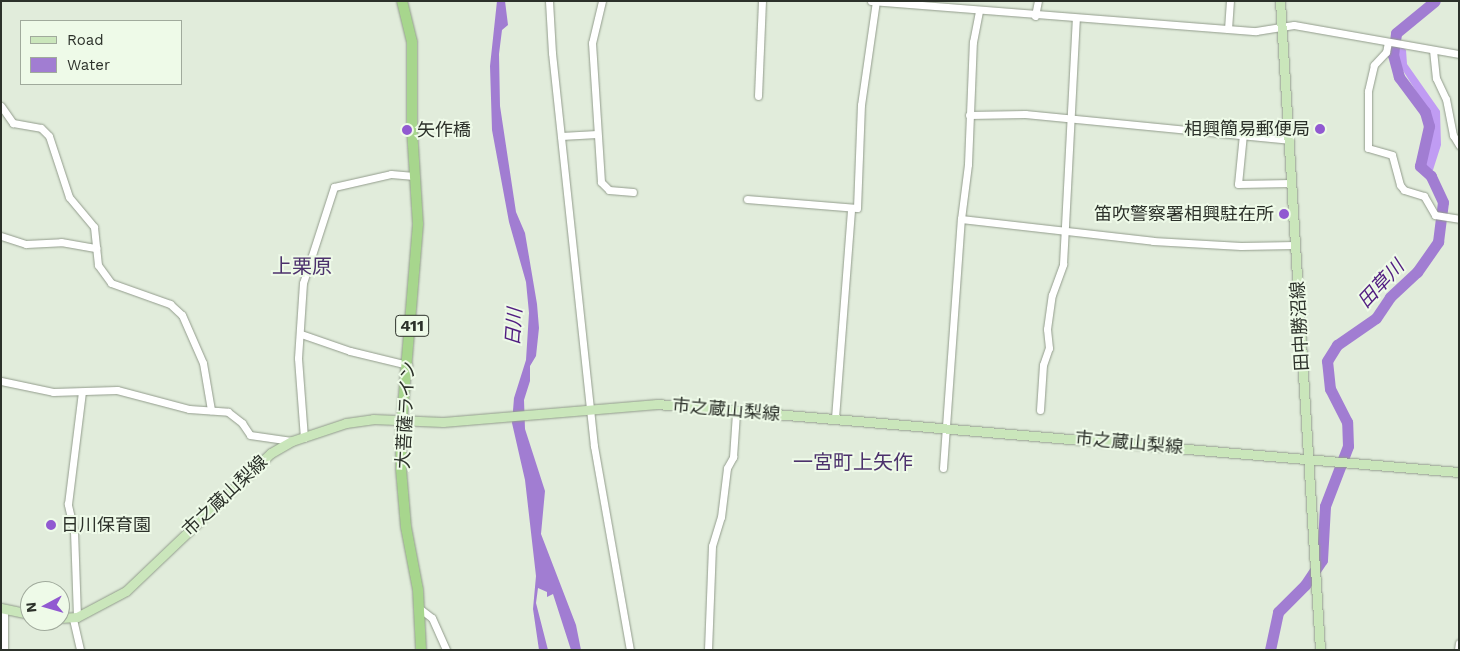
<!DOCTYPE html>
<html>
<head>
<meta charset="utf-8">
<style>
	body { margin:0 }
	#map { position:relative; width:1460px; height:651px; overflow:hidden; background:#e1ecdb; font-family:"Work Sans","Noto Sans JP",sans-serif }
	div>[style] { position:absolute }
	.forest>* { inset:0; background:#c09cf3 }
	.water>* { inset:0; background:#a17dd2 }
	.river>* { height:11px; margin:-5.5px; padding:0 5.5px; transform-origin:5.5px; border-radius:5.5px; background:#a17dd2 }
	.roads { filter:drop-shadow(0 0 1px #929c8c) drop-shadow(0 0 1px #929c8c) }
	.minor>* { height:7px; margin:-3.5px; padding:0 3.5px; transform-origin:3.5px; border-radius:3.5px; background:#fff }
	.major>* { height:9px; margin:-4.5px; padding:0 4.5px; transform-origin:4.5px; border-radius:4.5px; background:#cae6bb }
	.highway>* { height:10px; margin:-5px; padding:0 5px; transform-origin:5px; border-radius:5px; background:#a7d68d }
	.dots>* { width:14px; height:14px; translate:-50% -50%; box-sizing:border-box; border:2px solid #eefae8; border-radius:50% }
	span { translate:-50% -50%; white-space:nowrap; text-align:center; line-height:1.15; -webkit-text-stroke:4px #eefae8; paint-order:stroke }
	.shield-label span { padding:1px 4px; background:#eefae8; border:1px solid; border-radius:4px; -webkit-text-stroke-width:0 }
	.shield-label { font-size:16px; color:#2c312a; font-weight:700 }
	.poi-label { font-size:18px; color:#2c312a }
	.right { translate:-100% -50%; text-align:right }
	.left { translate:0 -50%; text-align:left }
	.street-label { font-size:18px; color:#2c312a }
	.water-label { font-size:19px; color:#511c81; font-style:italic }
	.quarter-label { font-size:20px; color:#4c316c }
	.frame { position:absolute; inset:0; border:2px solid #2c312a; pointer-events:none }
	.legend { position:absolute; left:20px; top:20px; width:162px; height:65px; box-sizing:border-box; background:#eefae8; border:1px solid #a0aa9c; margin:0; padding:6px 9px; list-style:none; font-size:15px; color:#2c312a }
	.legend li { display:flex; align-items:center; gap:10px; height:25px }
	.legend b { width:25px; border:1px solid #a0aa9c }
	.north { position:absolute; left:20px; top:581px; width:50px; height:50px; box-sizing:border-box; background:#eefae8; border:1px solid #a0aa9c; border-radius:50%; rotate:264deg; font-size:14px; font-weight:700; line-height:20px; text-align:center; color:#2c312a }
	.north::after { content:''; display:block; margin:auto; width:18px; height:22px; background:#9159d1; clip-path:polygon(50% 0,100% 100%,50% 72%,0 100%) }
</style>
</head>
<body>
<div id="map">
	<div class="forest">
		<i style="clip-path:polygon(1401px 46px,1406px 50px,1407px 64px,1440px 111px,1441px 145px,1433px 170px,1428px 170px,1425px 163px,1431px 143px,1428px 110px,1402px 69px,1398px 54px)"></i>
	</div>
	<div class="water">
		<i style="clip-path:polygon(497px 1px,505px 1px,508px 25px,502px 30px,499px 54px,500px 106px,516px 212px,525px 233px,537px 304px,539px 328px,536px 356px,530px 366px,530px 381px,524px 400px,525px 429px,545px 491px,541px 534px,576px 625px,581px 650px,571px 650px,553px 594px,547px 597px,547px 592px,538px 588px,536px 603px,548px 650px,539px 650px,533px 609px,536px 576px,525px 480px,512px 423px,514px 398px,526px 360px,529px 313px,526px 282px,509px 222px,492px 130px,490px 66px)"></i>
	</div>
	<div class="river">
		<i style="left:1270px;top:650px;width:39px;rotate:-78deg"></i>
		<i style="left:1278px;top:612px;width:38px;rotate:-45deg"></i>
		<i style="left:1305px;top:585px;width:30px;rotate:-56deg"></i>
		<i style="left:1322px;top:560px;width:54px;rotate:-86.8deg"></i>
		<i style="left:1325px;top:506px;width:64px;rotate:-69deg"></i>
		<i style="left:1348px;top:446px;width:24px;rotate:-92deg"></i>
		<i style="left:1347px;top:422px;width:37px;rotate:-117deg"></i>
		<i style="left:1330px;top:389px;width:28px;rotate:-96deg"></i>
		<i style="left:1327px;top:361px;width:19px;rotate:-58deg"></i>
		<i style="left:1337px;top:345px;width:47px;rotate:-34.7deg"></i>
		<i style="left:1376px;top:318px;width:25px;rotate:-56deg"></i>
		<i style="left:1390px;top:297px;width:37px;rotate:-43deg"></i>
		<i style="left:1417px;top:272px;width:37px;rotate:-55deg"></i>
		<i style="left:1438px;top:242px;width:40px;rotate:-82.9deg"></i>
		<i style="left:1443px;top:202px;width:29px;rotate:-115deg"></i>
		<i style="left:1431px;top:176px;width:15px;rotate:-138deg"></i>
		<i style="left:1420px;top:166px;width:41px;rotate:-77.3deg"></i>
		<i style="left:1429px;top:126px;width:15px;rotate:-106deg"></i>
		<i style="left:1425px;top:112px;width:44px;rotate:-126.6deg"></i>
		<i style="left:1399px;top:77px;width:23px;rotate:-105deg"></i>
		<i style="left:1393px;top:55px;width:22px;rotate:-82deg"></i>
		<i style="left:1396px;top:33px;width:50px;rotate:-39.4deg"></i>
	</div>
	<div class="roads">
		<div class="minor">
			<i style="left:549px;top:1px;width:52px;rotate:86.7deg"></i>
			<i style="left:552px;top:53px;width:395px;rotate:83.9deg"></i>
			<i style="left:594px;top:446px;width:207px;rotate:80deg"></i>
			<i style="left:602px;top:1px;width:43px;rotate:103.4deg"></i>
			<i style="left:592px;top:43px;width:139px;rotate:86.3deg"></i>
			<i style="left:601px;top:182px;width:11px;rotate:45deg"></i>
			<i style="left:609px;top:190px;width:24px;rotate:5deg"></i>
			<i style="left:871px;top:1px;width:386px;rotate:4.5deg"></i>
			<i style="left:1256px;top:31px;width:38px;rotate:-9deg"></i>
			<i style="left:1294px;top:25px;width:168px;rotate:10deg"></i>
			<i style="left:1035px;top:16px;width:15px;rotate:-79deg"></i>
			<i style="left:1228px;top:29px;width:28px;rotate:-86deg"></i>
			<i style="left:1388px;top:42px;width:10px;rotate:101deg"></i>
			<i style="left:1386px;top:52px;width:18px;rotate:133deg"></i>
			<i style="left:1374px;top:65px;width:27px;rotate:103deg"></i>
			<i style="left:1368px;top:91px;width:57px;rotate:90deg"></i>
			<i style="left:1368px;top:148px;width:25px;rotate:16deg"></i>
			<i style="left:1392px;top:155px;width:31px;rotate:75deg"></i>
			<i style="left:1400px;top:185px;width:6px;rotate:51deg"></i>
			<i style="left:1404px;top:190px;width:21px;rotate:17deg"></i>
			<i style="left:1424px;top:196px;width:22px;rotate:60deg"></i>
			<i style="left:1435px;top:215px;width:24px;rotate:9deg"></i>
			<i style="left:1433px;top:50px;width:28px;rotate:84deg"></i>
			<i style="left:1436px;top:78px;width:23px;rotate:65deg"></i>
			<i style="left:1446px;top:99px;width:37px;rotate:79deg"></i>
			<i style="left:1453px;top:135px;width:12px;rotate:59deg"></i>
			<i style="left:758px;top:96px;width:95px;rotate:-87.6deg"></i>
			<i style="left:1px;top:106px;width:21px;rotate:55deg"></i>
			<i style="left:13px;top:123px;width:28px;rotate:10deg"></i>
			<i style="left:41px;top:128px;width:11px;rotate:45deg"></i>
			<i style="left:49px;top:136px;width:64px;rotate:71.8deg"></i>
			<i style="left:69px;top:197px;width:39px;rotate:50deg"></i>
			<i style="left:94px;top:227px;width:38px;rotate:84deg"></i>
			<i style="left:98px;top:265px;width:22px;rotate:54deg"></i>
			<i style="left:111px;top:283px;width:63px;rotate:19.6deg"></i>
			<i style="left:170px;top:304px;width:16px;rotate:43deg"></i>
			<i style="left:182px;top:315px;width:52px;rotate:66.4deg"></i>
			<i style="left:203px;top:363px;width:48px;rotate:80.3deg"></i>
			<i style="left:969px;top:115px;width:56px;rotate:-1deg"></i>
			<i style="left:1025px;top:114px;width:265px;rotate:5.6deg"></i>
			<i style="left:1243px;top:134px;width:50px;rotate:95.7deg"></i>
			<i style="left:1238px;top:184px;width:53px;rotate:-1.1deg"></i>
			<i style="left:561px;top:136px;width:36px;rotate:-3deg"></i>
			<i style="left:747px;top:199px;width:110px;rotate:4.7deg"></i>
			<i style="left:857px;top:208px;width:103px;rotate:-87.8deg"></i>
			<i style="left:861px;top:105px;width:105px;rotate:-81.8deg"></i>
			<i style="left:961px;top:219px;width:193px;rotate:6.5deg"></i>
			<i style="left:1153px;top:241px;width:88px;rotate:3.3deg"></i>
			<i style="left:1241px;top:246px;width:54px;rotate:-1.1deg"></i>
			<i style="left:1px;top:236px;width:26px;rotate:18deg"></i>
			<i style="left:26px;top:244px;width:35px;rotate:-3deg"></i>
			<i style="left:61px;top:242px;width:36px;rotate:10deg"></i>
			<i style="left:301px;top:334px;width:52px;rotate:19.1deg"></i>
			<i style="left:350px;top:351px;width:60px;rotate:13.6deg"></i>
			<i style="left:1px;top:381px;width:53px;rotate:11.9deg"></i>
			<i style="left:53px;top:392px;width:64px;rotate:-1.8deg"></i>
			<i style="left:117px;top:390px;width:74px;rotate:14.8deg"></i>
			<i style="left:189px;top:409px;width:39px;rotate:4deg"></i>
			<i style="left:228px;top:412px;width:18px;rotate:38deg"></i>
			<i style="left:242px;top:423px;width:14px;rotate:56deg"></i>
			<i style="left:250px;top:435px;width:42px;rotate:8.1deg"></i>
			<i style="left:1040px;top:410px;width:45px;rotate:-86.2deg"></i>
			<i style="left:1043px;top:365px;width:18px;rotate:-71deg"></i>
			<i style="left:1049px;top:348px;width:19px;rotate:-96deg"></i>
			<i style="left:1047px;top:329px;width:34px;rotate:-82deg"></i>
			<i style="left:1052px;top:295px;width:33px;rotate:-70deg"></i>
			<i style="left:1063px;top:264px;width:245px;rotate:-87deg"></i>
			<i style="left:835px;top:418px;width:209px;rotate:-85.6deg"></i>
			<i style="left:304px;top:438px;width:80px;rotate:-94.3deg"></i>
			<i style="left:298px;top:358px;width:75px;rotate:-86.2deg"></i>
			<i style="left:303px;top:283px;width:101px;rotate:-72.1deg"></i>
			<i style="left:334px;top:187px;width:58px;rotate:-12.8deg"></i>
			<i style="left:391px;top:174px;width:23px;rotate:5deg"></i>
			<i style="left:943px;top:468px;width:250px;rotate:-85.9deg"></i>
			<i style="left:961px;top:219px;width:55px;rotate:-82.7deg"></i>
			<i style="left:968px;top:164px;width:122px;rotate:-87.7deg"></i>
			<i style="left:973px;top:42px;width:32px;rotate:-79deg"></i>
			<i style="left:419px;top:608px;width:16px;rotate:38deg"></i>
			<i style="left:432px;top:618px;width:35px;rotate:66deg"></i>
			<i style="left:77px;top:617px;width:86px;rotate:-92deg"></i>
			<i style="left:74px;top:531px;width:28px;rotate:-103deg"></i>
			<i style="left:68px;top:504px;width:113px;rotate:-82.9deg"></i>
			<i style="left:73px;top:619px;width:32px;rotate:77deg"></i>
			<i style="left:4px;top:650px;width:41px;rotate:-90deg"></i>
			<i style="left:708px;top:650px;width:104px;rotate:-87.8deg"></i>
			<i style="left:712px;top:546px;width:30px;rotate:-73deg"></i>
			<i style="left:721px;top:517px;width:49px;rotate:-83deg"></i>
			<i style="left:727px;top:468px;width:13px;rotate:-61deg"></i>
			<i style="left:733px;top:457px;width:44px;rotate:-86.1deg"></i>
			<i style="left:1458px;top:650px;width:7px;rotate:-82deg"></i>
		</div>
		<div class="major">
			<i style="left:1280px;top:1px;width:650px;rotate:86.47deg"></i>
			<i style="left:1px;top:608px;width:30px;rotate:12deg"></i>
			<i style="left:60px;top:618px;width:17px;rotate:-3deg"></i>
			<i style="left:77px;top:617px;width:55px;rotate:-28deg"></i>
			<i style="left:126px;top:591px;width:200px;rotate:-43.6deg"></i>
			<i style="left:271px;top:453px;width:24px;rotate:-30deg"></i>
			<i style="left:292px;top:441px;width:57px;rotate:-18.4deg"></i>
			<i style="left:346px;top:423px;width:27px;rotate:-8deg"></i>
			<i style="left:373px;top:419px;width:70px;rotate:2.5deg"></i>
			<i style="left:443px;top:422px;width:215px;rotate:-4.8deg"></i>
			<i style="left:657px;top:404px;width:805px;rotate:4.85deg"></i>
		</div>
		<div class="highway">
			<i style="left:402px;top:1px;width:42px;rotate:76.3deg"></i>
			<i style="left:412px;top:42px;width:87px;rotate:90deg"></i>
			<i style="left:412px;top:129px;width:95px;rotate:86.4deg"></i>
			<i style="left:418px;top:224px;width:209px;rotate:94.7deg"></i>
			<i style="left:401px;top:432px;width:37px;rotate:90deg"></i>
			<i style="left:401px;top:469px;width:58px;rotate:85.1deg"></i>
			<i style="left:406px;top:527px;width:64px;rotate:79.2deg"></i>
			<i style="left:418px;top:590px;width:60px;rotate:87.1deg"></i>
		</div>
	</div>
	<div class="dots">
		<i style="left:1320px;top:129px;background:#9159d1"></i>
		<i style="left:407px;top:130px;background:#9159d1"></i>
		<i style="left:1284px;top:214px;background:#9159d1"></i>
		<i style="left:51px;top:525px;background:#9159d1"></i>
	</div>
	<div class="shield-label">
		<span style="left:412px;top:326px">411</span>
	</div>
	<div class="poi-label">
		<span class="right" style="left:1310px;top:129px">相興簡易郵便局</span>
		<span class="left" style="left:417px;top:130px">矢作橋</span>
		<span class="right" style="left:1274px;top:214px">笛吹警察署相興駐在所</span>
		<span class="left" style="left:61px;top:525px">日川保育園</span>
	</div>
	<div class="street-label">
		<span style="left:1300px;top:326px;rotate:-93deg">田中勝沼線</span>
		<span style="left:726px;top:410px;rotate:5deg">市之蔵山梨線</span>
		<span style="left:406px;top:415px;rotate:-87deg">大菩薩ライン</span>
		<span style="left:1129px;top:443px;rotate:5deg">市之蔵山梨線</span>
		<span style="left:225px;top:496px;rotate:-43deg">市之蔵山梨線</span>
	</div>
	<div class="water-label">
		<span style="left:1381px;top:284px;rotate:-47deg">田草川</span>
		<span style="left:514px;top:327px;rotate:-86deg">日川</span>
	</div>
	<div class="quarter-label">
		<span style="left:302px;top:266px">上栗原</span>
		<span style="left:853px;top:462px">一宮町上矢作</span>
	</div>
	<div class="frame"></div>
	<ul class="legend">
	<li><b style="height:6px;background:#cae6bb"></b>Road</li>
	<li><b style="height:14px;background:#a17dd2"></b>Water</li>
	</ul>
	<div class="north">N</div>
</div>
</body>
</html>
